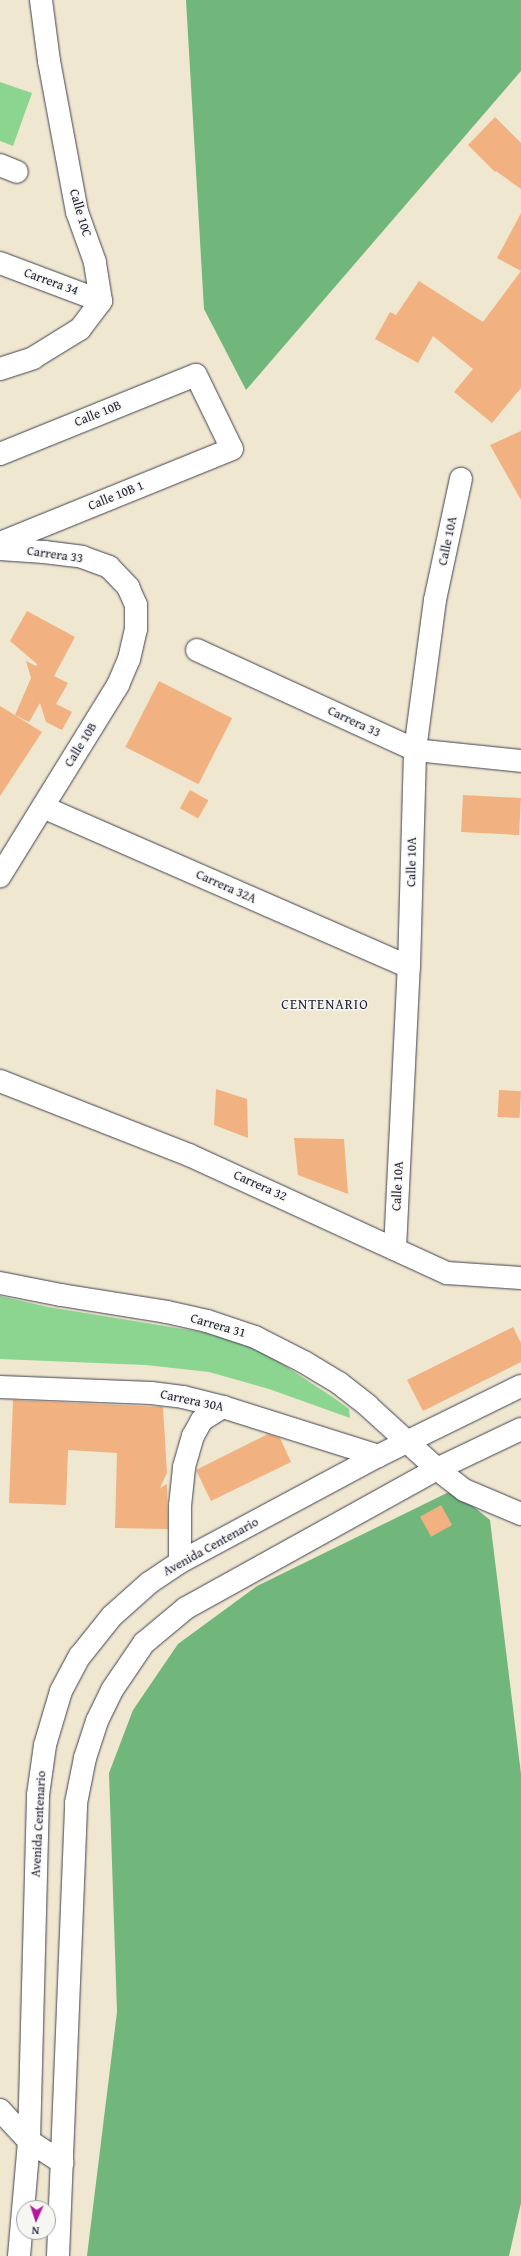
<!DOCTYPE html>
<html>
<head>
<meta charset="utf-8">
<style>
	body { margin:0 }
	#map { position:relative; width:521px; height:2256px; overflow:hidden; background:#f0e7d0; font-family:"Gentium Book Plus",serif }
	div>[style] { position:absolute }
	.green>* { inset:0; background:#8cd591 }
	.forest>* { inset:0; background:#71b67b }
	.building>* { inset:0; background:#f1b181; transform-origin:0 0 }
	.roads { filter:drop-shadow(0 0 1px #414051) drop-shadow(0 0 1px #414051) }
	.minor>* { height:22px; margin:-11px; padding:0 11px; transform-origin:11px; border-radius:11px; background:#fff }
	.major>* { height:22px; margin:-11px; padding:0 11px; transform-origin:11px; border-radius:11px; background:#fff }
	span { translate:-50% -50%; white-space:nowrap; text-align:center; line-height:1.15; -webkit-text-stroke:3px #f6f6f2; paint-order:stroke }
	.street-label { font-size:13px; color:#22223b }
	.neighbourhood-label { font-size:14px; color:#22223b; letter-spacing:1px }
	.north { position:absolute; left:16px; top:2200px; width:40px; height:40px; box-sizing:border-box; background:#f6f6f2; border:1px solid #a1a1a9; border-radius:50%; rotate:183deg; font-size:11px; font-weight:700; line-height:16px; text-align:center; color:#22223b }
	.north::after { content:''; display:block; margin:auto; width:14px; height:18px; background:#b5179e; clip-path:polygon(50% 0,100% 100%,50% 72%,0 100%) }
</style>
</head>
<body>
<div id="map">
	<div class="green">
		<i style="clip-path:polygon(0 82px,32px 93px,13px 146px,0 141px)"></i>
		<i style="clip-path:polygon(0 1296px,48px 1307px,208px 1333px,261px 1350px,334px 1398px,349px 1409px,350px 1418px,269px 1389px,209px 1372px,146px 1365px,0 1359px)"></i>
	</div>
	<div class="forest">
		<i style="clip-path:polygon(186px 0,521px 0,521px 71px,246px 390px,204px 309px)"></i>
		<i style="clip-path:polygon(453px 1490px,490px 1520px,521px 1774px,521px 2203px,509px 2256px,87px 2256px,117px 2012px,109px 1773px,133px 1710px,178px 1644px,257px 1586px)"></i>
	</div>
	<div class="building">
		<i style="clip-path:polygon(495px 117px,521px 143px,521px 189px,496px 171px,495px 172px,468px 145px)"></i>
		<i style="clip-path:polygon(521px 213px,521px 388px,492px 423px,454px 392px,473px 369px,433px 336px,418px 363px,375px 339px,390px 312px,396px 315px,419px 281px,483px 322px,521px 271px,497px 258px)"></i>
		<i style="clip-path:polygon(521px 431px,521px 500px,490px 445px)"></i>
		<i style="clip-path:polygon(27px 611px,75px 637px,54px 676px,68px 683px,56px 704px,72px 712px,62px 730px,46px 722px,40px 703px,29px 722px,15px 715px,31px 678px,26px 661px,36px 666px,37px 664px,10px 641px)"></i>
		<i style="left:159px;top:681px;width:82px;height:74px;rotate:27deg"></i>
		<i style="clip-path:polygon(0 706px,42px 732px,0 796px)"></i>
		<i style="left:190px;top:790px;width:21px;height:21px;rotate:29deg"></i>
		<i style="left:463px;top:795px;width:58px;height:37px;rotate:3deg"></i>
		<i style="clip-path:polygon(216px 1089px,247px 1099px,248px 1138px,214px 1125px)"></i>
		<i style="left:499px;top:1090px;width:22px;height:27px;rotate:3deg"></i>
		<i style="clip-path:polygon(294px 1138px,344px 1139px,348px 1194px,298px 1175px)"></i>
		<i style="clip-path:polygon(513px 1327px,521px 1343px,521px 1362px,423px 1411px,407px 1380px)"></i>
		<i style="clip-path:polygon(13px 1400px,163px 1407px,167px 1473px,160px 1488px,167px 1484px,168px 1529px,115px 1528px,117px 1453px,68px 1450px,66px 1505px,9px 1503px)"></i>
		<i style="clip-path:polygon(268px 1434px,280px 1438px,291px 1462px,211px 1501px,196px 1470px)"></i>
		<i style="left:441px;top:1505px;width:23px;height:24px;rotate:61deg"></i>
	</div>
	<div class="roads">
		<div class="minor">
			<i style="left:0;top:165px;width:18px;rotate:22deg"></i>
			<i style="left:0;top:263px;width:108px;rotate:20.6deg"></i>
			<i style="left:0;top:369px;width:35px;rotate:-18deg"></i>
			<i style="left:33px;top:358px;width:55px;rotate:-31.7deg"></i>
			<i style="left:80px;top:329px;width:35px;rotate:-53deg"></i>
			<i style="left:101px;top:301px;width:39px;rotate:-99deg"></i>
			<i style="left:95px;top:262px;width:53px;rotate:-109.8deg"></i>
			<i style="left:77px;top:212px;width:154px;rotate:-100.5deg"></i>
			<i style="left:49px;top:61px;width:62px;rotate:-97.5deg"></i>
			<i style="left:0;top:454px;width:211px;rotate:-22deg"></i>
			<i style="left:196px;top:375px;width:82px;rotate:64.1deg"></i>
			<i style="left:232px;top:449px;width:250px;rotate:157.9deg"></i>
			<i style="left:0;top:549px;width:44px;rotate:3.9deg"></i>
			<i style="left:44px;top:552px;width:38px;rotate:7deg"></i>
			<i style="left:82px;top:557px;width:29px;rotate:20deg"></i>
			<i style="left:109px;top:567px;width:28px;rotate:46deg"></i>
			<i style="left:128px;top:587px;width:20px;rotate:66deg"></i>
			<i style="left:136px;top:605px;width:24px;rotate:90deg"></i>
			<i style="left:136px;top:629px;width:31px;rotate:103deg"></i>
			<i style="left:129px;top:659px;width:28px;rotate:113deg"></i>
			<i style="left:118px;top:685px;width:225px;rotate:121.7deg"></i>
			<i style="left:197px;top:650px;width:240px;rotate:24.6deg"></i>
			<i style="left:415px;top:750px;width:107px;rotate:5.9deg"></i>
			<i style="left:43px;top:807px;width:399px;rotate:23.6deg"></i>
			<i style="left:0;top:1081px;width:203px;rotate:21.4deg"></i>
			<i style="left:189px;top:1155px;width:284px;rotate:24.6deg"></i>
			<i style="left:447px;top:1273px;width:74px;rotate:3.9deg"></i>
			<i style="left:395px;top:1249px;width:282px;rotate:-87.2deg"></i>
			<i style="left:409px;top:967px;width:217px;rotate:-88.4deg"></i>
			<i style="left:415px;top:750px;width:151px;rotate:-82.4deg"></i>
			<i style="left:435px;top:600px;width:124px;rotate:-77.9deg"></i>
			<i style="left:0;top:1283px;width:62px;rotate:11.1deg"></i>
			<i style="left:61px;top:1295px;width:107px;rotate:9.1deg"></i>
			<i style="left:167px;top:1312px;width:41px;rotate:12.7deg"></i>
			<i style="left:207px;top:1321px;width:51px;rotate:18.4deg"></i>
			<i style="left:255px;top:1337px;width:55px;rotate:27deg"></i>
			<i style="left:304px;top:1362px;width:41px;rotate:31deg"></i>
			<i style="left:339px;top:1383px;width:37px;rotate:38deg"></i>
			<i style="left:368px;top:1406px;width:93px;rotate:42.4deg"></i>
			<i style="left:437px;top:1469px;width:34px;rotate:38deg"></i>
			<i style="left:464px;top:1490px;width:62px;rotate:22.8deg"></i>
			<i style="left:0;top:1387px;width:151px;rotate:2.3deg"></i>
			<i style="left:151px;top:1393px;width:32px;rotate:7deg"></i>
			<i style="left:183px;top:1397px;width:41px;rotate:14deg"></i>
			<i style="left:223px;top:1407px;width:163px;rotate:17.5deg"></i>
			<i style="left:180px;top:1562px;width:56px;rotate:-90deg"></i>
			<i style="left:180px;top:1506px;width:39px;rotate:-84deg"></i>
			<i style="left:184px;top:1467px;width:32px;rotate:-74deg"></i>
			<i style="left:193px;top:1436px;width:18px;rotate:-61deg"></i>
			<i style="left:202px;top:1420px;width:25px;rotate:-32deg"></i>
			<i style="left:0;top:2110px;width:42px;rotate:46.9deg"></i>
			<i style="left:29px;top:2141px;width:40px;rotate:32.9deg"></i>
		</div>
		<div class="major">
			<i style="left:19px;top:2256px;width:115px;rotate:-85deg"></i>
			<i style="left:29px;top:2141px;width:346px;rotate:-88.5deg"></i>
			<i style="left:38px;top:1795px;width:50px;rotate:-82deg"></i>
			<i style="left:45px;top:1745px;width:56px;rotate:-73.5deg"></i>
			<i style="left:61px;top:1691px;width:40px;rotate:-62deg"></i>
			<i style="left:80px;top:1656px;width:51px;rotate:-51.3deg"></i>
			<i style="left:112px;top:1616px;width:50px;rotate:-41.7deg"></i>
			<i style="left:149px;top:1583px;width:37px;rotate:-34deg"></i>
			<i style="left:180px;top:1562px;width:225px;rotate:-28.2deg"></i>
			<i style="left:378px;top:1456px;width:159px;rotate:-26.1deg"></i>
			<i style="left:58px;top:2256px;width:453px;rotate:-87.7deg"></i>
			<i style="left:76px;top:1803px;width:46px;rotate:-78.7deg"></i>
			<i style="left:85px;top:1758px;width:39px;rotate:-72deg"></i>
			<i style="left:97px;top:1721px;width:34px;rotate:-64deg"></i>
			<i style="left:112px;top:1690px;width:57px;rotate:-55.8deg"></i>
			<i style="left:144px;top:1643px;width:55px;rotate:-39.8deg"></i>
			<i style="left:186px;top:1608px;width:287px;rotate:-29deg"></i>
			<i style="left:437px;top:1469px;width:93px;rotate:-25.5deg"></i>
		</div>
	</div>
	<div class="street-label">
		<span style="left:80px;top:213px;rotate:74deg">Calle 10C</span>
		<span style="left:51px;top:282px;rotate:20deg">Carrera 34</span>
		<span style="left:98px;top:414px;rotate:-22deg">Calle 10B</span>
		<span style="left:116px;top:496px;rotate:-22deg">Calle 10B 1</span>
		<span style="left:448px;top:541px;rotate:-78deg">Calle 10A</span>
		<span style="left:55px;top:555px;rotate:8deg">Carrera 33</span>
		<span style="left:354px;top:722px;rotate:25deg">Carrera 33</span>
		<span style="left:81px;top:745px;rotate:-58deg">Calle 10B</span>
		<span style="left:412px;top:862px;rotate:-89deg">Calle 10A</span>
		<span style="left:226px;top:887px;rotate:24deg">Carrera 32A</span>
		<span style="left:260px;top:1186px;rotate:24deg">Carrera 32</span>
		<span style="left:398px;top:1186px;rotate:-87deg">Calle 10A</span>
		<span style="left:218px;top:1326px;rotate:16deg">Carrera 31</span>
		<span style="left:192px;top:1401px;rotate:12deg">Carrera 30A</span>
		<span style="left:211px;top:1547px;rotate:-29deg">Avenida Centenario</span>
		<span style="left:39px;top:1824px;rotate:-87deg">Avenida Centenario</span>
	</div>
	<div class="neighbourhood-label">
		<span style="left:325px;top:1004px">CENTENARIO</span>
	</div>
	<div class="north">N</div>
</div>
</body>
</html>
